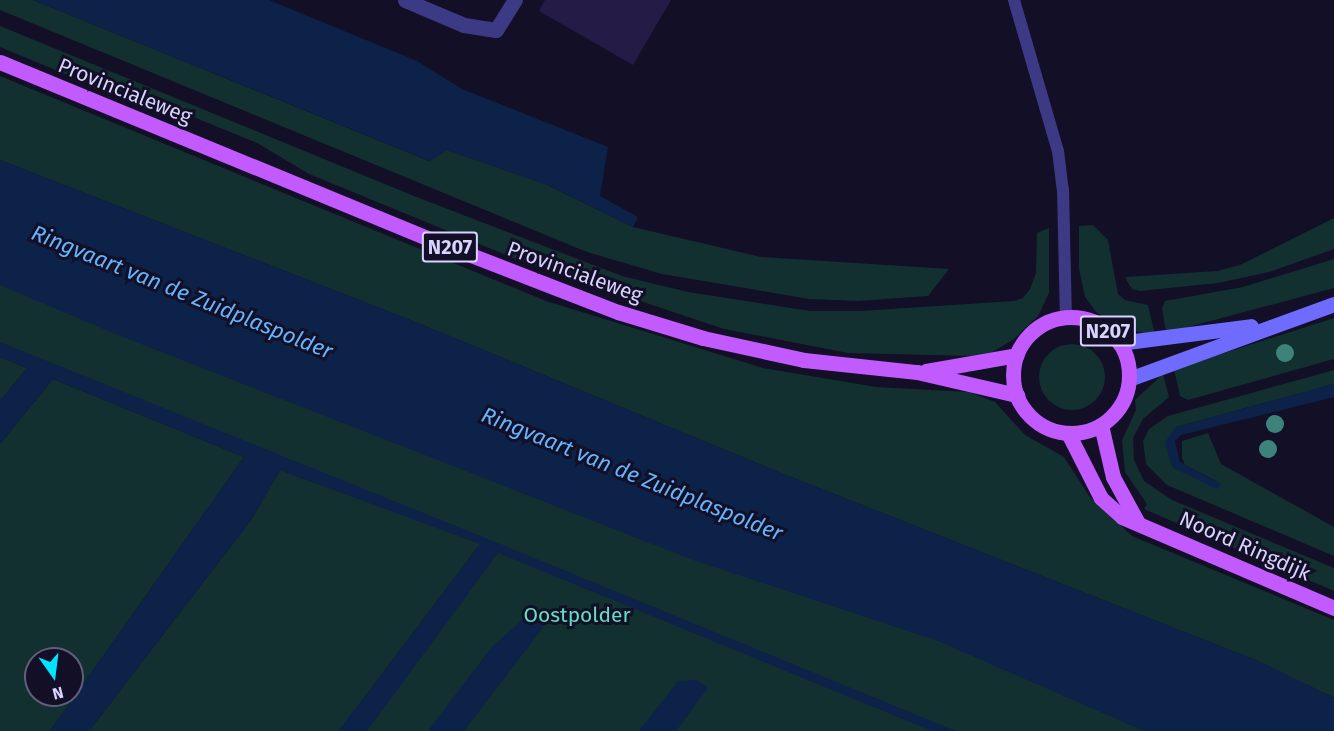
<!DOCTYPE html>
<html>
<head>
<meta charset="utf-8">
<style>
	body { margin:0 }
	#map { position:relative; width:1334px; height:731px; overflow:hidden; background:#130f26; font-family:"Fira Sans",sans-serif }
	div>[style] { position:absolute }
	.green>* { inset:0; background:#12302f }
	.round { border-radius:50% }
	.water>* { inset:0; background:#0c2248 }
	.building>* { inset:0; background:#241b47 }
	.service>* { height:12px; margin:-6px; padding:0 6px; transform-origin:6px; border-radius:6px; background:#3d3a85 }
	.minor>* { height:15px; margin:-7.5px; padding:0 7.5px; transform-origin:7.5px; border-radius:7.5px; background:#3d3a85 }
	.secondary>* { height:15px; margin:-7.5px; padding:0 7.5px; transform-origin:7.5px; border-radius:7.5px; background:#6f6bff }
	.primary>* { height:15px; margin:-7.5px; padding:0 7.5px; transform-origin:7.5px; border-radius:7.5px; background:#c25bff }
	.primary>.ring { margin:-7.5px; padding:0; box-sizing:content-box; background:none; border:15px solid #c25bff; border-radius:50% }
	.trees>* { width:18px; height:18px; margin:-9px; border-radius:50%; background:#3d827b }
	span { translate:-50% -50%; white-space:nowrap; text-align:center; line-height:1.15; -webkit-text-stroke:6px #130f26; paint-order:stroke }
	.shield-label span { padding:2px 4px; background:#130f26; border:2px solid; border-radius:4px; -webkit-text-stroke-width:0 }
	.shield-label { font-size:20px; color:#d9d4ff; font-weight:700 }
	.street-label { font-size:21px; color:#d9d4ff }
	.park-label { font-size:21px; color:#5fe0c0 }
	.water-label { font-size:22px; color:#62b6ff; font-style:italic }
	.north { position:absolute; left:24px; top:647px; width:60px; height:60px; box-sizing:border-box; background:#130f26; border:2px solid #625e7d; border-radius:50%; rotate:166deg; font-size:16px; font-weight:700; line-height:24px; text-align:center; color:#d9d4ff }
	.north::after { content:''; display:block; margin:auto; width:21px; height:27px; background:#00e5ff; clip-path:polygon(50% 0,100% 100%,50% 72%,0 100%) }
</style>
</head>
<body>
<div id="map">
	<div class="green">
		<i style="clip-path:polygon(0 0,33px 0,429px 161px,447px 150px,545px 184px,633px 227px,761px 257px,949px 269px,928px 296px,858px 301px,809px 299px,662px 274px,587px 252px,0 10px)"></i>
		<i style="clip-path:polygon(0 26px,414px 196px,622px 276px,688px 292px,810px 311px,860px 311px,1014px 301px,1023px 298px,1030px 289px,1036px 273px,1037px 233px,1049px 228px,1049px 293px,1038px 316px,1014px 339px,991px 353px,974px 356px,848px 353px,724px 329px,521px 261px,309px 174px,257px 143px,186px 114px,147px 108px,0 47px)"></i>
		<i style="clip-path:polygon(0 76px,546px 301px,763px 368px,876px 387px,969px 392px,995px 402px,1025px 435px,1064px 457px,1089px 496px,1132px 536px,1334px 620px,1334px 698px,1258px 661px,786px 475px,418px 323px,0 160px)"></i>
		<i style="clip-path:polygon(1334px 218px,1334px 249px,1269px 272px,1218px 283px,1140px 291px,1132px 289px,1127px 281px,1126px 277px,1217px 271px,1240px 265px)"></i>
		<i style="clip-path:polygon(1093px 225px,1108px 240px,1118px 294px,1125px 300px,1148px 305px,1155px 335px,1124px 329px,1096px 312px,1085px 297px,1079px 269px,1079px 226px)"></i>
		<i style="clip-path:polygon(1334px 259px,1334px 288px,1166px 333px,1162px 308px,1165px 301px,1243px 287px)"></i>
		<i style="clip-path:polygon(0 260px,1173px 731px,348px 731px,480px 544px,339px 731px,89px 731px,251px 520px,280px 470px,464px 537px,0 349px)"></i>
		<i style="clip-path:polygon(1334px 318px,1334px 359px,1188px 400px,1180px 396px,1174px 369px)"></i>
		<i class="round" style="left:1039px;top:344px;width:66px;height:66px"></i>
		<i style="clip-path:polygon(0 357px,27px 368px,0 401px)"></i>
		<i style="clip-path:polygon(1334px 370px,1334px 384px,1176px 427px,1170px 461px,1220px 483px,1185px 465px,1182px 458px,1182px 441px,1208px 433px,1221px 464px,1334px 527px,1334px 556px,1167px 485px,1146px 464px,1143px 441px,1149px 429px,1168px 416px)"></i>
		<i style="clip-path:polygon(1163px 374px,1169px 397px,1143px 419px,1133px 438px,1134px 460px,1144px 481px,1172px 500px,1334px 568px,1334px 591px,1144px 509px,1147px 504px,1125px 472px,1122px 440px,1136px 410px,1135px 400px)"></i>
		<i style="clip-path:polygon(evenodd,53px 379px,244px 457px,50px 731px,0 731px,0 444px,53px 379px,36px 659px,72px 659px,72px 695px,36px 695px,36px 659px)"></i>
	</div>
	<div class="water">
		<i style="clip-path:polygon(33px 0,269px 0,417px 61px,462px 89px,608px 147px,600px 196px,638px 217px,633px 227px,545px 184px,447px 150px,430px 161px)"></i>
		<i style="clip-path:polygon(0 160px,418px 323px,786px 475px,1258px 661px,1334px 698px,1334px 731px,1144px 731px,938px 641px,693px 560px,108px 331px,0 285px)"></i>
		<i style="clip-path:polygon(0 342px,483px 537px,956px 731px,932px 731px,498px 553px,367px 731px,339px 731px,480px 544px,280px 470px,251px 520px,89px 731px,50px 731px,244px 457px,53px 379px,0 444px,0 401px,27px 368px,0 357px)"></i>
		<i style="clip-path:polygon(1334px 384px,1334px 397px,1181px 435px,1175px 441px,1180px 462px,1221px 484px,1217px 489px,1173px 468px,1170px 461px,1165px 442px,1176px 427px)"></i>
		<i style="clip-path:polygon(535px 608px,548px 621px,464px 731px,428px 731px,490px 649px)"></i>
		<i style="clip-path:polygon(697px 680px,708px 688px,676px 731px,639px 731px,678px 681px)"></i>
	</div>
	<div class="building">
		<i style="clip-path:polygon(545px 0,671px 0,633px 65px,539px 11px)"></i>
	</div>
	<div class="service">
		<i style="left:1014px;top:0;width:157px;rotate:73.8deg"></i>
		<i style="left:1058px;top:151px;width:38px;rotate:83deg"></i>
		<i style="left:1063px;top:189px;width:129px;rotate:88.7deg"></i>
	</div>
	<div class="minor">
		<i style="left:405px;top:0;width:64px;rotate:23deg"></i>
		<i style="left:464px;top:25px;width:32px;rotate:9deg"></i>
		<i style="left:496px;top:30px;width:36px;rotate:-58deg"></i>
	</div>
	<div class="secondary">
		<i style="left:1119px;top:343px;width:133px;rotate:-7.3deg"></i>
		<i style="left:1129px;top:379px;width:218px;rotate:-20.1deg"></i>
	</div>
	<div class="primary">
		<i style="left:0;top:62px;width:481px;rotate:22.4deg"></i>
		<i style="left:445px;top:245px;width:186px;rotate:21.2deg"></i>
		<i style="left:618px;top:312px;width:89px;rotate:17deg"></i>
		<i style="left:703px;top:338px;width:103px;rotate:12.3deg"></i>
		<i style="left:804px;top:360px;width:114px;rotate:6.1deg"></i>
		<i style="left:917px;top:372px;width:103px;rotate:13deg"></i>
		<i class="ring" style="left:1013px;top:317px;width:101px;height:101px"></i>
		<i style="left:926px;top:371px;width:92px;rotate:-10deg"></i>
		<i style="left:1101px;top:425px;width:53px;rotate:77deg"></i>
		<i style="left:1113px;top:477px;width:52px;rotate:61.5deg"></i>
		<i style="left:1068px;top:433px;width:73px;rotate:63.1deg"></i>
		<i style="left:1101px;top:498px;width:28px;rotate:42deg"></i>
		<i style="left:1122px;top:517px;width:231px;rotate:23.2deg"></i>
	</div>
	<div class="trees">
		<i style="left:1285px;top:353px"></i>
		<i style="left:1275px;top:424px"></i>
		<i style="left:1268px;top:449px"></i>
	</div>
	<div class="shield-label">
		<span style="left:450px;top:247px">N207</span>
		<span style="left:1108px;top:331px">N207</span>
	</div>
	<div class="street-label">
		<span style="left:125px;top:91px;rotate:22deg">Provincialeweg</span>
		<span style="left:575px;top:272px;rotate:20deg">Provincialeweg</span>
		<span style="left:1245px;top:546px;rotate:24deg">Noord Ringdijk</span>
	</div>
	<div class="park-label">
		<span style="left:577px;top:615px">Oostpolder</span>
	</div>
	<div class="water-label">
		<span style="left:182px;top:292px;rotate:22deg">Ringvaart van de Zuidplaspolder</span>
		<span style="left:632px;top:474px;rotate:22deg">Ringvaart van de Zuidplaspolder</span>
	</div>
	<div class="north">N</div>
</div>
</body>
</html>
